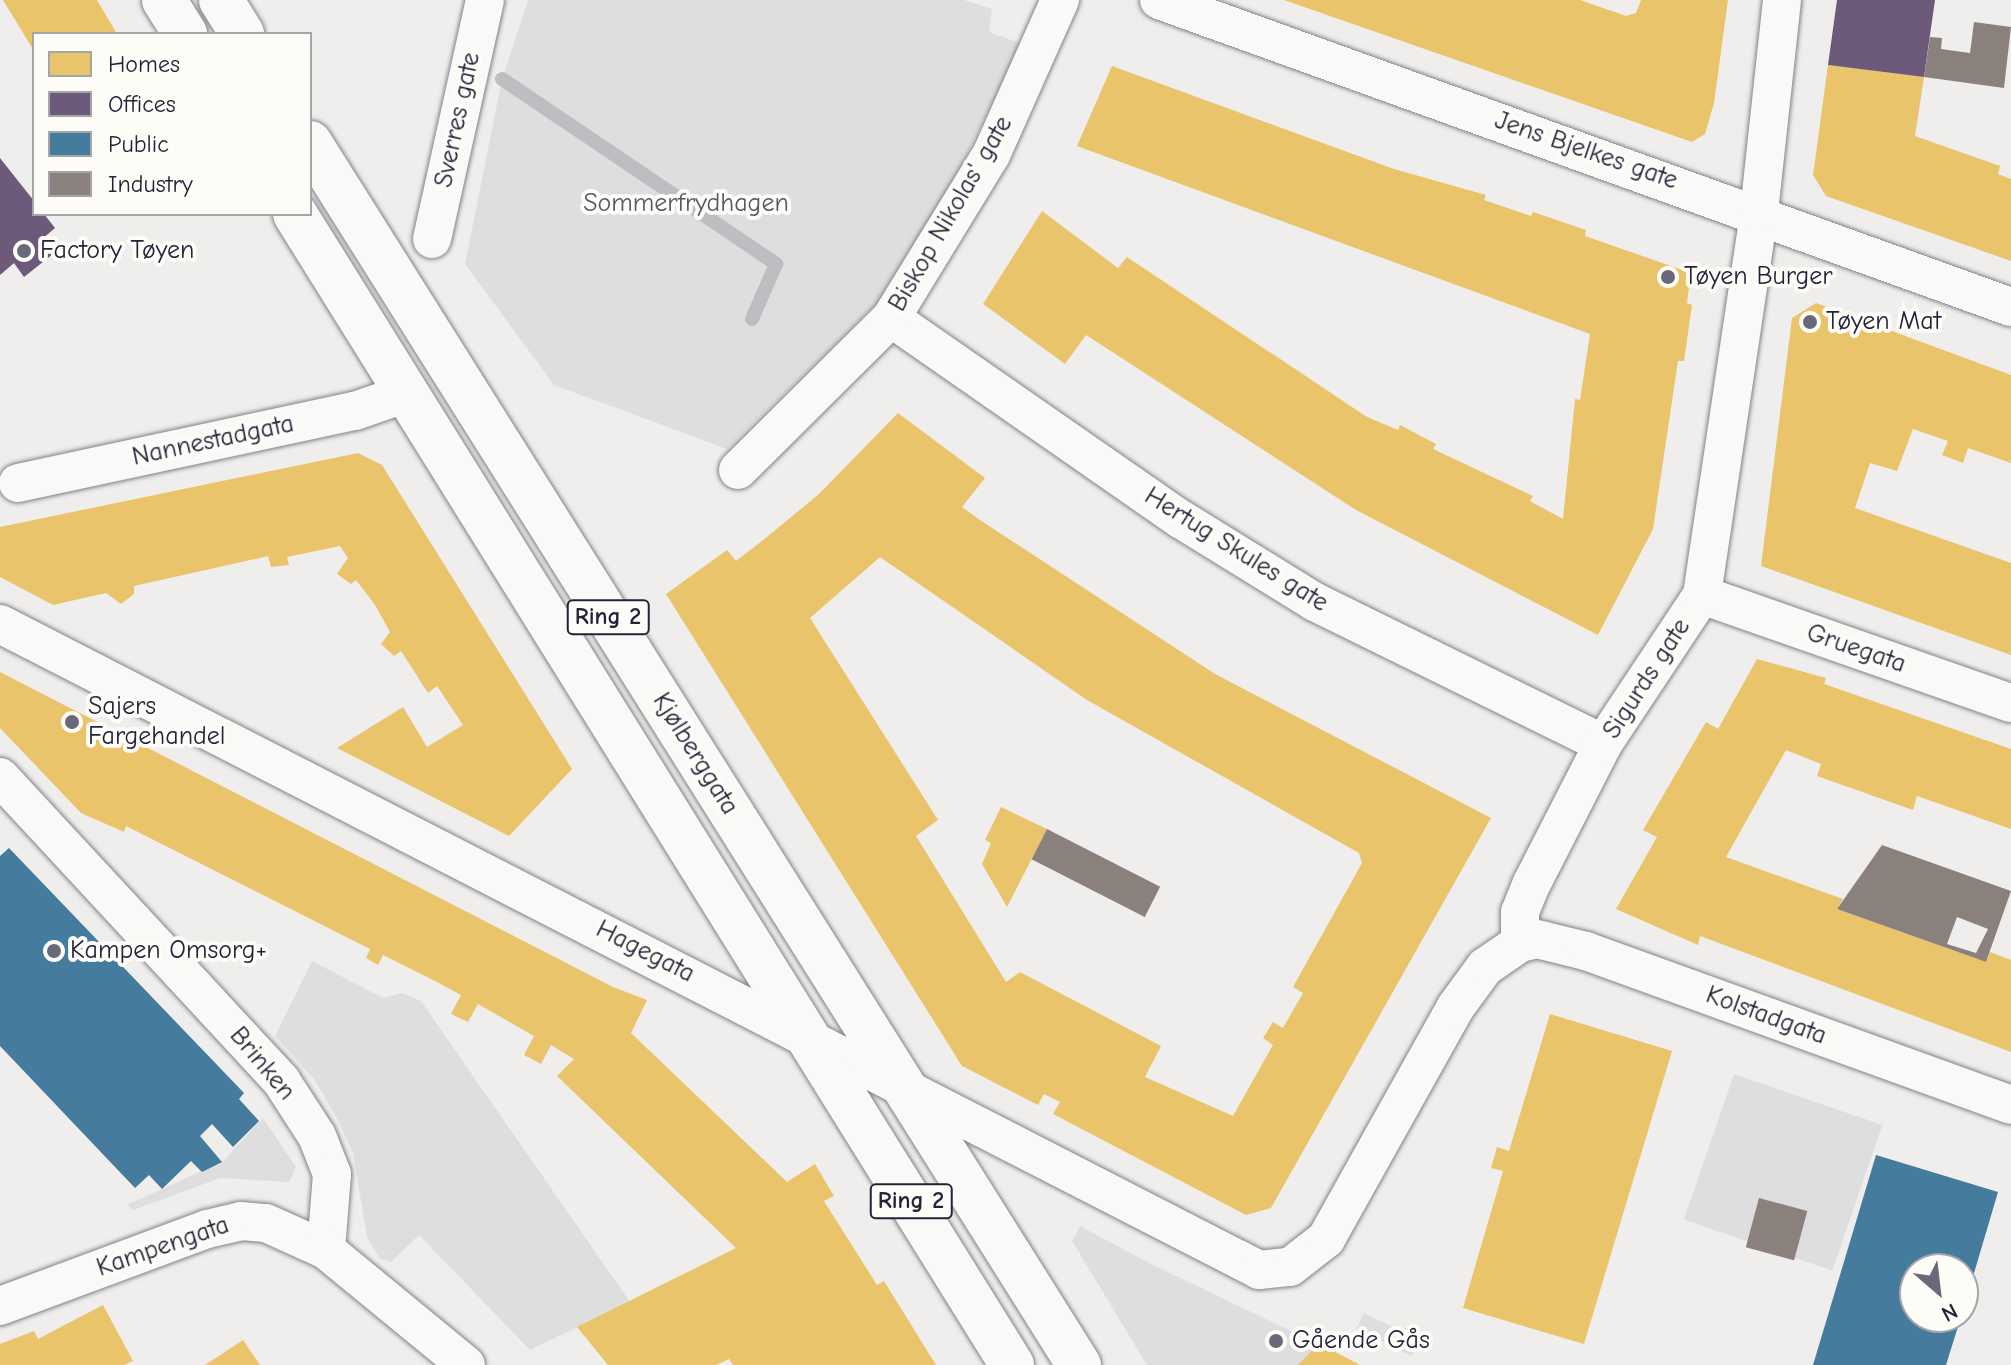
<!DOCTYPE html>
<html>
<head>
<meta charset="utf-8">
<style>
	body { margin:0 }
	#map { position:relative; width:2011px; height:1365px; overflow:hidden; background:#efeeed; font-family:"Comic Neue",sans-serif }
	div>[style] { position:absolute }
	.green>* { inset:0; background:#dfdede; transform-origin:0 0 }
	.homes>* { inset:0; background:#e9c46a }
	.offices>* { inset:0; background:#6d597a }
	.public>* { inset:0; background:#457b9d }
	.industry>* { inset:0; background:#8a817c; transform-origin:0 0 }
	.stream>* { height:14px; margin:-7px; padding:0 7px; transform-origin:7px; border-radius:7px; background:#bebec2 }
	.roads { filter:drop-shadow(0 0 2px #838287) drop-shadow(0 0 2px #838287) }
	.street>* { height:38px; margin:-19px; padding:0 19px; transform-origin:19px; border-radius:19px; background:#f9f9f7 }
	.primary>* { height:44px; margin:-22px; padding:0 22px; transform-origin:22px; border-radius:22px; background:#f9f9f7 }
	.dots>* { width:22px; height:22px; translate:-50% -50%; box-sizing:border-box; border:4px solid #fdfcf7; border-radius:50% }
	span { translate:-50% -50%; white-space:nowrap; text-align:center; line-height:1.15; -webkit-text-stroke:8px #fdfcf7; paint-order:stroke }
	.shield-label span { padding:2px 6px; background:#fdfcf7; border:2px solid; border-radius:6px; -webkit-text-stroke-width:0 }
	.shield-label { font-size:24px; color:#22223b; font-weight:700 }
	.street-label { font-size:26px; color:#22223b }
	.park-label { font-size:26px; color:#575768 }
	.poi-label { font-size:26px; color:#22223b }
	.left { translate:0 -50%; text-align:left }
	.legend { position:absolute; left:32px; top:32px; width:280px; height:184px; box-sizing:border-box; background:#fdfcf7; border:2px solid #a5a5ac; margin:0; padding:10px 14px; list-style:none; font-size:24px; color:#22223b }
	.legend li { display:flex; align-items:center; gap:16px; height:40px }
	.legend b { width:40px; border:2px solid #a5a5ac }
	.north { position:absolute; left:1899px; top:1253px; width:80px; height:80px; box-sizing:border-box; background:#fdfcf7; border:2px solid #a5a5ac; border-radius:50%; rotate:152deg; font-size:22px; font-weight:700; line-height:32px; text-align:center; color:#22223b }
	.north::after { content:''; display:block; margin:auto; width:28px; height:36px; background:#6a6979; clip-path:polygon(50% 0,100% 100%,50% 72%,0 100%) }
</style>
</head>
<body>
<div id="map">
	<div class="green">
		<i style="clip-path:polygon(528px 0,964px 0,992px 9px,989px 32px,1022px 44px,928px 231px,876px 304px,727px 449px,554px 385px,465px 264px,502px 79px)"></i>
		<i style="clip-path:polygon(312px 961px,383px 998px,402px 993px,421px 1001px,630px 1302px,530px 1350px,419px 1235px,391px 1262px,380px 1259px,367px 1237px,353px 1153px,338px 1120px,314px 1079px,275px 1036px)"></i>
		<i style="left:1734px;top:1074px;width:157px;height:154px;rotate:19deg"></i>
		<i style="clip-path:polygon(263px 1118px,296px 1167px,289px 1182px,220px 1178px,133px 1210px,127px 1205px,222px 1162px)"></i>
		<i style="clip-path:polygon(1080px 1226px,1151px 1264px,1318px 1344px,1298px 1365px,1147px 1365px,1072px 1241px)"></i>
		<i style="left:1364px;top:1313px;width:62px;height:18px;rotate:26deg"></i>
	</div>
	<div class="homes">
		<i style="clip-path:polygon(3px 0,97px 0,117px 34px,34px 34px,34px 51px)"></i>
		<i style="clip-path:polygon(1284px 0,1580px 0,1626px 16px,1636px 13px,1641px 0,1728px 0,1714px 103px,1705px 134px,1692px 142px)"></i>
		<i style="clip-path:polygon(1828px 65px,1924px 77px,1915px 136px,2000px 166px,1998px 174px,2011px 179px,2011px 261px,1826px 196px,1813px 175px)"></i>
		<i style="clip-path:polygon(1112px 66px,1394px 169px,1486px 195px,1484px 200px,1531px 216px,1533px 212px,1586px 230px,1585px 236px,1691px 273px,1687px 303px,1692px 305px,1684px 361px,1678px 361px,1653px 529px,1598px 635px,1356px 510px,1086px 335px,1065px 364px,983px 304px,1042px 211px,1118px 268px,1127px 257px,1367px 417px,1398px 430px,1400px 425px,1436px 444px,1433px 449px,1533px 496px,1530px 501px,1563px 519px,1575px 399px,1580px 400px,1590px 334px,1077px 146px)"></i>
		<i style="clip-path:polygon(1816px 303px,2011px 375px,2011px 463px,1968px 448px,1963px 463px,1942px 455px,1948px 441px,1913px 429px,1897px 471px,1870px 463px,1855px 508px,2011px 563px,2011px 655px,1761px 566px,1792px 318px)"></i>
		<i style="clip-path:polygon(evenodd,898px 413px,985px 478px,962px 507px,980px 520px,1215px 674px,1491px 818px,1271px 1208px,1246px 1215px,1053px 1114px,1060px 1102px,1044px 1094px,1038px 1105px,962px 1066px,666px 594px,727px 550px,736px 561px,762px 541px,819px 494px,898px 413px,880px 557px,1087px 700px,1359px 853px,1362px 863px,1293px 987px,1303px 993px,1283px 1028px,1273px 1022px,1263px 1038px,1273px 1045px,1233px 1116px,1145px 1077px,1161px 1046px,1020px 972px,1006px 982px,916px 836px,938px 820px,810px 618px,880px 557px)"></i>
		<i style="clip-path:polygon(358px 453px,382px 465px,572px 769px,509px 836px,337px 748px,403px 707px,427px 747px,463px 725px,437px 686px,428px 693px,401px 651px,394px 656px,381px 644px,390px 632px,375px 605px,356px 580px,351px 584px,337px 574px,348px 558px,340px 546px,287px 557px,289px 565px,271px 567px,268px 556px,134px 586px,134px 594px,121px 604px,106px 593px,53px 605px,0 577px,0 527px)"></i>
		<i style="clip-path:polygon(1757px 659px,1826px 678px,1824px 684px,2011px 749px,2011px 829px,1917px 796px,1913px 810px,1817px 776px,1821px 764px,1786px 750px,1726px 857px,1843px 899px,1837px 909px,1986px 962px,1990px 952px,2011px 960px,2011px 1052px,1700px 936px,1698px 945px,1616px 909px,1657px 837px,1643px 830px,1706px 722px,1718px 729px)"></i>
		<i style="clip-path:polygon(0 672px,613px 987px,647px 1000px,631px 1033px,787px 1182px,815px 1164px,834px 1196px,824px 1201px,877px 1285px,884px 1281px,936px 1365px,733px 1365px,729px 1359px,716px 1365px,608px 1365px,577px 1327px,736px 1248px,557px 1076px,574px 1059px,551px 1045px,541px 1064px,524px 1055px,534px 1036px,478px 1004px,468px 1022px,451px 1014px,461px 995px,435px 981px,383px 955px,378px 965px,366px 958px,370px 949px,126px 826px,124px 832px,81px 813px,0 728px)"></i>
		<i style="clip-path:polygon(1001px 807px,1047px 829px,1007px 907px,982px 864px,991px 843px,985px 840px)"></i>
		<i style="clip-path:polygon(1550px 1014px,1672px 1051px,1584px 1344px,1463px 1308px,1503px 1171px,1491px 1168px,1497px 1147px,1509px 1151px)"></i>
		<i style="clip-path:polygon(103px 1305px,133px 1361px,124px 1365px,0 1365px,0 1344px,34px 1331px,38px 1339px)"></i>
		<i style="clip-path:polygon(243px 1340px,260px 1365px,205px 1365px)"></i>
		<i style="clip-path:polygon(1318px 1344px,1326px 1347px,1360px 1365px,1298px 1365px)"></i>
	</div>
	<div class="offices">
		<i style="clip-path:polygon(1837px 0,1935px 0,1924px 77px,1828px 65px)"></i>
		<i style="clip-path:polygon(0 158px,34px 201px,34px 214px,44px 214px,55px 228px,41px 240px,53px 254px,24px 277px,14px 263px,0 275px)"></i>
	</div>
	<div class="public">
		<i style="clip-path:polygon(9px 848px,244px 1093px,239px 1099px,259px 1121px,233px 1147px,212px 1124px,200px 1136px,222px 1162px,202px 1172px,191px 1161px,162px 1189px,149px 1175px,135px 1188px,0 1046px,0 856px)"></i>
		<i style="clip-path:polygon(1876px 1155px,1998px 1192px,1964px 1307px,1963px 1269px,1915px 1269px,1915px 1317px,1961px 1317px,1946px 1365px,1813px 1365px)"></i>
	</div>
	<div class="industry">
		<i style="clip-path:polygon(1974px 22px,2011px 27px,2004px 88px,1924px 77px,1930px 37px,1942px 38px,1941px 49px,1970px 53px)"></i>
		<i style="left:1047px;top:829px;width:127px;height:34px;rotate:27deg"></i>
		<i style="clip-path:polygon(evenodd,1882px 845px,2011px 891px,1986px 962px,1837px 909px,1882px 845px,1957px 917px,1988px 929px,1976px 953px,1947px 944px,1957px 917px)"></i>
		<i style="left:1759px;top:1198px;width:50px;height:51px;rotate:15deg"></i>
	</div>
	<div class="stream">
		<i style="left:502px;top:79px;width:331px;rotate:34deg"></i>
		<i style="left:776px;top:264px;width:60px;rotate:113.6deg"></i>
	</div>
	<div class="roads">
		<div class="street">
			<i style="left:1159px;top:0;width:906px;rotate:19.82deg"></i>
			<i style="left:432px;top:239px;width:245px;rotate:-77.5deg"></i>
			<i style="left:891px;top:318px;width:354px;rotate:34.8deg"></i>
			<i style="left:1182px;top:520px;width:156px;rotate:31.7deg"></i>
			<i style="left:1315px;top:602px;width:321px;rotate:26.2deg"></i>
			<i style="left:738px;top:470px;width:216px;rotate:-44.8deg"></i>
			<i style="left:891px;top:318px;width:191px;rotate:-58.5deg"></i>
			<i style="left:991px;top:155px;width:170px;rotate:-66deg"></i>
			<i style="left:18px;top:483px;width:345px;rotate:-12.1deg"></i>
			<i style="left:355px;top:411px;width:55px;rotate:-19.1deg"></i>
			<i style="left:1702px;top:595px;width:327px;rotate:19.3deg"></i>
			<i style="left:0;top:624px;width:1415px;rotate:27.16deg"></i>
			<i style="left:1259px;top:1270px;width:31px;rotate:-6deg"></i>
			<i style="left:1290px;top:1267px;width:46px;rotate:-37.9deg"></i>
			<i style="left:1326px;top:1239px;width:265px;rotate:-60.8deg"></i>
			<i style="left:1455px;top:1008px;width:51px;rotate:-53.8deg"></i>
			<i style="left:1485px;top:967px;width:42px;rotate:-34.4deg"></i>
			<i style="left:1520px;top:943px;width:17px;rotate:-13deg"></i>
			<i style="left:1537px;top:939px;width:50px;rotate:13.8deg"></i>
			<i style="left:1586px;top:951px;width:452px;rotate:19.9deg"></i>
			<i style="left:0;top:777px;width:415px;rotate:47.2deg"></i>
			<i style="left:282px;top:1082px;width:64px;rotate:57.1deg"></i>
			<i style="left:317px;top:1136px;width:41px;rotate:68.5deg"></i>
			<i style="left:332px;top:1174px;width:76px;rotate:94.5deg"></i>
			<i style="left:1520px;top:943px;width:31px;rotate:-90deg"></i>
			<i style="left:1520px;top:912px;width:31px;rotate:-68deg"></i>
			<i style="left:1532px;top:883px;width:156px;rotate:-62.9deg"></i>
			<i style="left:1603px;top:744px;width:179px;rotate:-56.4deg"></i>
			<i style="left:1702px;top:595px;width:387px;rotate:-81.5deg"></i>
			<i style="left:1759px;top:212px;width:213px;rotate:-83.8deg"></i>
			<i style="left:0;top:1306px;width:221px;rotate:-20.4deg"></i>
			<i style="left:207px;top:1229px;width:35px;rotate:-13deg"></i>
			<i style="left:241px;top:1221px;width:25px;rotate:5deg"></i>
			<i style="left:266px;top:1223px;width:66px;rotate:24.2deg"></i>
			<i style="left:326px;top:1250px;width:181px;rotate:39.4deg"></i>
		</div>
		<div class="primary">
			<i style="left:164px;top:0;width:40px;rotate:58deg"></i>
			<i style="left:221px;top:0;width:40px;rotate:58deg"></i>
			<i style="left:310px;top:143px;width:1444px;rotate:57.82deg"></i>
			<i style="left:295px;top:214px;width:1356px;rotate:58.08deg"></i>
		</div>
	</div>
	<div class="dots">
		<i style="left:24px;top:251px;background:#6a6979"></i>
		<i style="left:1668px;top:277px;background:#6a6979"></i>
		<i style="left:1810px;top:322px;background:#6a6979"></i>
		<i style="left:72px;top:722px;background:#6a6979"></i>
		<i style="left:54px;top:951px;background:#6a6979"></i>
		<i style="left:1276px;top:1341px;background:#6a6979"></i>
	</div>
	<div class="shield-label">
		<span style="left:608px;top:617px">Ring 2</span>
		<span style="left:911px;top:1201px">Ring 2</span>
	</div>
	<div class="street-label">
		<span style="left:458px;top:120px;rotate:-78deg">Sverres gate</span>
		<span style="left:1586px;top:151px;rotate:19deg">Jens Bjelkes gate</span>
		<span style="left:951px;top:214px;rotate:-60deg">Biskop Nikolas' gate</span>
		<span style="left:213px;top:441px;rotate:-12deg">Nannestadgata</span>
		<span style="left:1236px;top:550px;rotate:32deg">Hertug Skules gate</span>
		<span style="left:1856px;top:649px;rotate:19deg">Gruegata</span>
		<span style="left:1647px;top:679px;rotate:-57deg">Sigurds gate</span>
		<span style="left:695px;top:754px;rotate:58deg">Kjølberggata</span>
		<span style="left:645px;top:952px;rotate:27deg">Hagegata</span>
		<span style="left:1766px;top:1016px;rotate:20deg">Kolstadgata</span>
		<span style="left:262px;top:1064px;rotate:50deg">Brinken</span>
		<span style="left:163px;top:1247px;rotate:-19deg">Kampengata</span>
	</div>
	<div class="park-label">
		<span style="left:686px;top:204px">Sommerfrydhagen</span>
	</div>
	<div class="poi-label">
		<span class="left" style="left:40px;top:251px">Factory Tøyen</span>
		<span class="left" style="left:1684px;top:277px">Tøyen Burger</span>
		<span class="left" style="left:1826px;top:322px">Tøyen Mat</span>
		<span class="left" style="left:88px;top:722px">Sajers<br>Fargehandel</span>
		<span class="left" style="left:70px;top:951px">Kampen Omsorg+</span>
		<span class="left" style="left:1292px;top:1341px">Gående Gås</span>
	</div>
	<ul class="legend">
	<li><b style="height:22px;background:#e9c46a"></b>Homes</li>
	<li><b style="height:22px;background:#6d597a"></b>Offices</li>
	<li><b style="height:22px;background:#457b9d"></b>Public</li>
	<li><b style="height:22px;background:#8a817c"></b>Industry</li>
	</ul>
	<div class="north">N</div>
</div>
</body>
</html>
